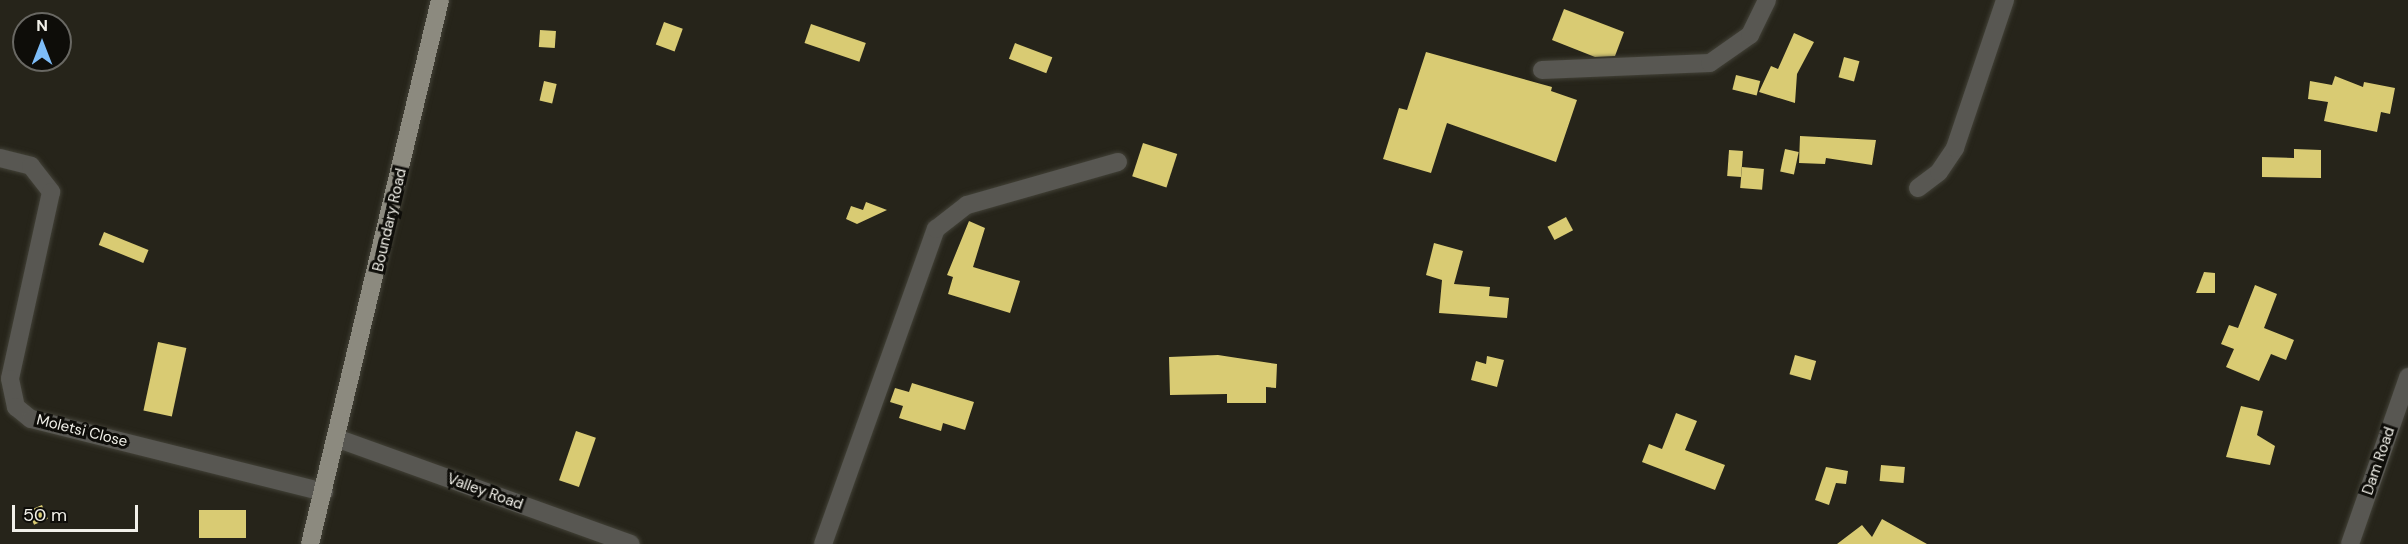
<!DOCTYPE html>
<html>
<head>
<meta charset="utf-8">
<style>
	body { margin:0 }
	#map { position:relative; width:2408px; height:544px; overflow:hidden; background:#26241a; font-family:"DM Sans",sans-serif }
	div>[style] { position:absolute }
	.building>* { inset:0; background:#d9cb73; transform-origin:0 0 }
	.roads { filter:drop-shadow(0 0 2px #424137) drop-shadow(0 0 2px #424137) }
	.minor>* { height:18px; margin:-9px; padding:0 9px; transform-origin:9px; border-radius:9px; background:#585752 }
	.major>* { height:18px; margin:-9px; padding:0 9px; transform-origin:9px; border-radius:9px; background:#8c8a7f }
	span { translate:-50% -50%; white-space:nowrap; text-align:center; line-height:1.15; -webkit-text-stroke:6px #0e0d09; paint-order:stroke }
	.street-label { font-size:15px; color:#f1f0e9 }
	.north { position:absolute; left:12px; top:12px; width:60px; height:60px; box-sizing:border-box; background:#0e0d09; border:2px solid #696863; border-radius:50%; rotate:0deg; font-size:16px; font-weight:700; line-height:24px; text-align:center; color:#f1f0e9 }
	.north::after { content:''; display:block; margin:auto; width:21px; height:27px; background:#7ebdf9; clip-path:polygon(50% 0,100% 100%,50% 72%,0 100%) }
	.scale { position:absolute; left:12px; top:505px; width:126px; height:27px; box-sizing:border-box; border:3px solid #f1f0e9; border-top:0; padding-left:8px; font-size:18px; line-height:21px; white-space:nowrap; color:#f1f0e9; -webkit-text-stroke:4px #0e0d09; paint-order:stroke }
</style>
</head>
<body>
<div id="map">
	<div class="building">
		<i style="clip-path:polygon(1564px 9px,1624px 32px,1615px 56px,1595px 57px,1552px 40px)"></i>
		<i style="left:664px;top:22px;width:20px;height:24px;rotate:20deg"></i>
		<i style="left:811px;top:24px;width:58px;height:20px;rotate:19deg"></i>
		<i style="left:540px;top:30px;width:16px;height:17px;rotate:4deg"></i>
		<i style="clip-path:polygon(1794px 33px,1814px 42px,1797px 74px,1795px 103px,1759px 92px,1771px 66px,1778px 69px)"></i>
		<i style="left:1015px;top:43px;width:40px;height:17px;rotate:21deg"></i>
		<i style="clip-path:polygon(1426px 52px,1552px 87px,1551px 91px,1577px 100px,1556px 162px,1447px 123px,1431px 173px,1383px 159px,1399px 108px,1407px 110px)"></i>
		<i style="left:1844px;top:57px;width:16px;height:21px;rotate:15deg"></i>
		<i style="left:1736px;top:75px;width:25px;height:15px;rotate:14deg"></i>
		<i style="clip-path:polygon(2335px 76px,2363px 87px,2364px 82px,2395px 88px,2390px 114px,2381px 112px,2377px 132px,2324px 121px,2328px 102px,2308px 99px,2310px 81px,2332px 85px)"></i>
		<i style="left:544px;top:81px;width:13px;height:20px;rotate:13deg"></i>
		<i style="clip-path:polygon(1800px 136px,1876px 140px,1872px 165px,1826px 158px,1825px 164px,1799px 163px)"></i>
		<i style="left:1143px;top:143px;width:36px;height:35px;rotate:18deg"></i>
		<i style="left:1785px;top:149px;width:14px;height:23px;rotate:12deg"></i>
		<i style="clip-path:polygon(2294px 149px,2321px 150px,2321px 178px,2262px 177px,2262px 157px,2294px 158px)"></i>
		<i style="left:1729px;top:150px;width:14px;height:26px;rotate:4deg"></i>
		<i style="left:1742px;top:167px;width:22px;height:21px;rotate:5deg"></i>
		<i style="clip-path:polygon(866px 202px,887px 210px,857px 224px,846px 219px,851px 206px,863px 210px)"></i>
		<i style="left:1566px;top:217px;width:15px;height:21px;rotate:62deg"></i>
		<i style="clip-path:polygon(969px 221px,985px 228px,973px 267px,1020px 281px,1010px 313px,948px 294px,953px 277px,947px 275px)"></i>
		<i style="left:104px;top:232px;width:48px;height:14px;rotate:22deg"></i>
		<i style="clip-path:polygon(1434px 243px,1463px 251px,1454px 284px,1490px 287px,1489px 296px,1509px 298px,1507px 318px,1439px 313px,1442px 280px,1426px 275px)"></i>
		<i style="clip-path:polygon(2204px 272px,2215px 273px,2215px 293px,2196px 293px)"></i>
		<i style="clip-path:polygon(2255px 285px,2277px 294px,2264px 328px,2294px 340px,2286px 360px,2271px 354px,2259px 381px,2226px 367px,2234px 349px,2221px 344px,2229px 325px,2238px 328px)"></i>
		<i style="left:158px;top:342px;width:29px;height:70px;rotate:12deg"></i>
		<i style="clip-path:polygon(1218px 355px,1277px 364px,1276px 388px,1266px 387px,1266px 403px,1227px 403px,1227px 394px,1170px 395px,1169px 357px)"></i>
		<i style="left:1795px;top:355px;width:22px;height:20px;rotate:16deg"></i>
		<i style="clip-path:polygon(1487px 356px,1504px 360px,1497px 387px,1471px 380px,1476px 361px,1486px 364px)"></i>
		<i style="clip-path:polygon(912px 383px,974px 402px,965px 430px,943px 423px,941px 431px,899px 418px,903px 406px,890px 402px,895px 388px,909px 392px)"></i>
		<i style="clip-path:polygon(2241px 406px,2263px 411px,2257px 435px,2275px 446px,2270px 465px,2226px 457px)"></i>
		<i style="clip-path:polygon(1676px 413px,1697px 421px,1685px 450px,1725px 465px,1715px 490px,1642px 462px,1649px 444px,1662px 449px)"></i>
		<i style="left:576px;top:431px;width:21px;height:52px;rotate:19deg"></i>
		<i style="left:1881px;top:465px;width:24px;height:16px;rotate:5deg"></i>
		<i style="clip-path:polygon(1826px 467px,1848px 471px,1846px 484px,1836px 483px,1829px 505px,1815px 500px)"></i>
		<i style="left:42px;top:505px;width:15px;height:15px;rotate:67deg"></i>
		<i style="left:199px;top:510px;width:47px;height:28px"></i>
		<i style="clip-path:polygon(1882px 519px,1927px 544px,1837px 544px,1862px 525px,1872px 537px)"></i>
	</div>
	<div class="roads">
		<div class="minor">
			<i style="left:1542px;top:70px;width:168px;rotate:-2.4deg"></i>
			<i style="left:1710px;top:63px;width:49px;rotate:-35deg"></i>
			<i style="left:1750px;top:35px;width:39px;rotate:-64deg"></i>
			<i style="left:0;top:158px;width:32px;rotate:14deg"></i>
			<i style="left:31px;top:166px;width:33px;rotate:52deg"></i>
			<i style="left:51px;top:192px;width:191px;rotate:102.4deg"></i>
			<i style="left:10px;top:379px;width:29px;rotate:78deg"></i>
			<i style="left:16px;top:407px;width:19px;rotate:39deg"></i>
			<i style="left:31px;top:419px;width:302px;rotate:14deg"></i>
			<i style="left:1918px;top:188px;width:26px;rotate:-37deg"></i>
			<i style="left:1939px;top:172px;width:29px;rotate:-56deg"></i>
			<i style="left:1955px;top:148px;width:156px;rotate:-71.3deg"></i>
			<i style="left:339px;top:439px;width:310px;rotate:19.8deg"></i>
			<i style="left:823px;top:544px;width:335px;rotate:-70.3deg"></i>
			<i style="left:936px;top:229px;width:39px;rotate:-38deg"></i>
			<i style="left:967px;top:205px;width:157px;rotate:-15.9deg"></i>
			<i style="left:2350px;top:544px;width:177px;rotate:-70.8deg"></i>
		</div>
		<div class="major">
			<i style="left:310px;top:544px;width:559px;rotate:-76.56deg"></i>
		</div>
	</div>
	<div class="street-label">
		<span style="left:390px;top:220px;rotate:-77deg">Boundary Road</span>
		<span style="left:82px;top:431px;rotate:14deg">Moletsi Close</span>
		<span style="left:2379px;top:461px;rotate:-71deg">Dam Road</span>
		<span style="left:485px;top:492px;rotate:20deg">Valley Road</span>
	</div>
	<div class="north">N</div>
	<div class="scale">50 m</div>
</div>
</body>
</html>
